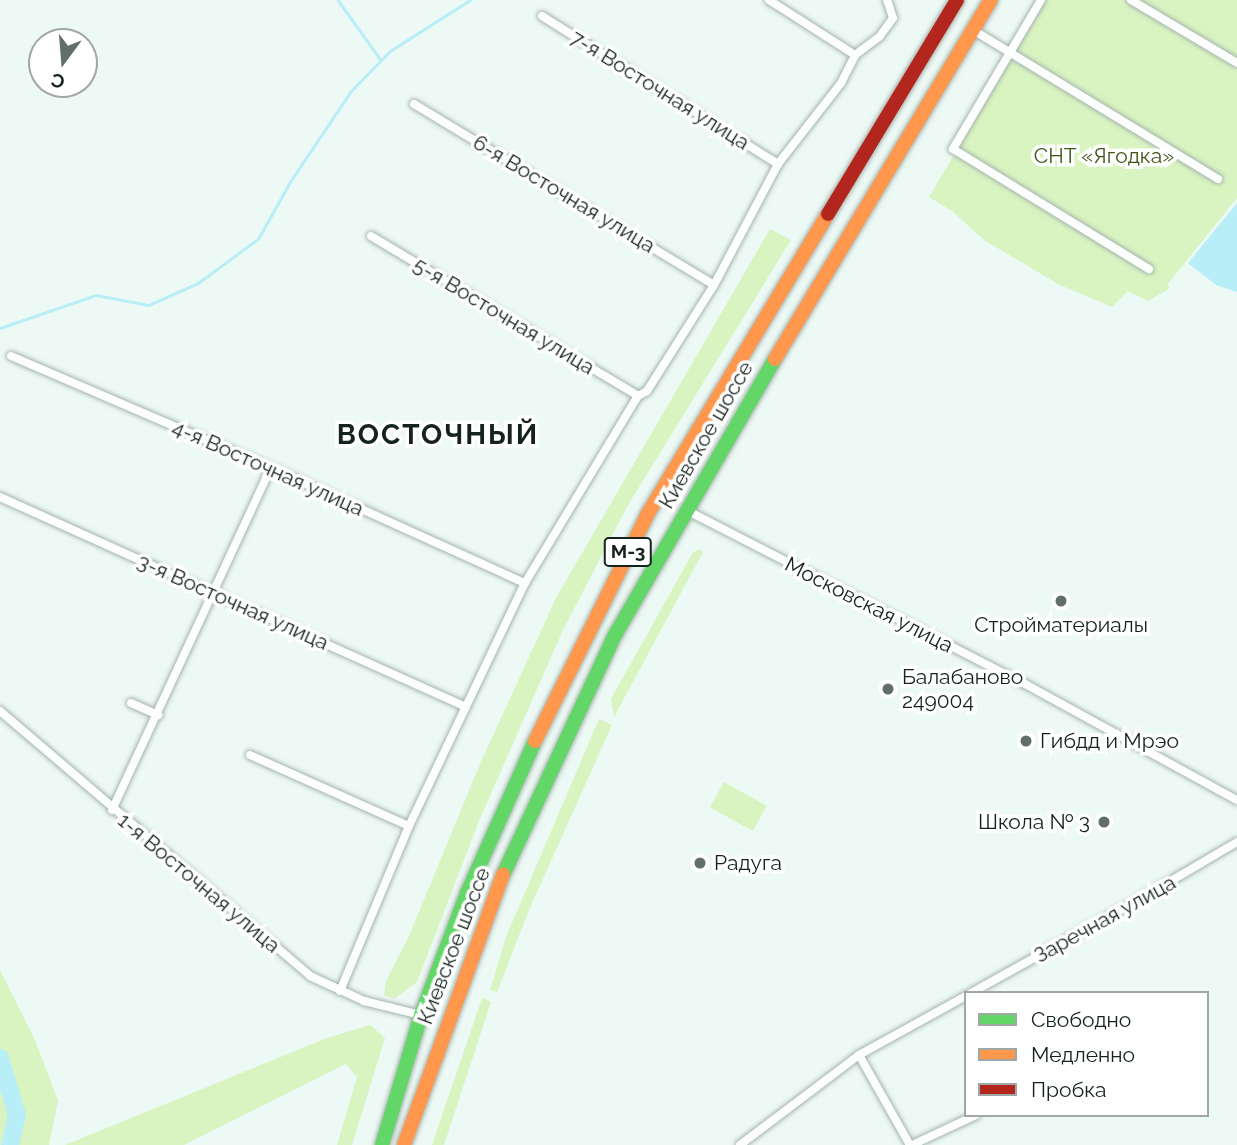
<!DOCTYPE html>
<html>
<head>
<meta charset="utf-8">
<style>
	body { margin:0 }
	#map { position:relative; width:1237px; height:1145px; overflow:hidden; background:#edf9f4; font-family:Raleway,sans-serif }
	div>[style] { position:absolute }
	.green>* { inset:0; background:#d9f4c0; transform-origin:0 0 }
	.water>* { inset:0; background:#b8eef7 }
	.stream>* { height:2.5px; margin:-1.25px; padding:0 1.25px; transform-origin:1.25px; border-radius:1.25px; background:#b8eef7 }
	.river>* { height:18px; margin:-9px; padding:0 9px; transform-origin:9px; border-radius:9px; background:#b8eef7 }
	.roads { filter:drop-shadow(0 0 2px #a7b3ae) drop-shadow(0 0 2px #a7b3ae) }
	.street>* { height:8px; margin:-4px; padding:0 4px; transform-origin:4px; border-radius:4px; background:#fcfefd }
	.fast>* { height:14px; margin:-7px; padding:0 7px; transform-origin:7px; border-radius:7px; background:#63d668 }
	.slow>* { height:14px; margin:-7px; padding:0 7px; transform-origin:7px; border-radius:7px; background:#ff974d }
	.jam>* { height:14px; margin:-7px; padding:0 7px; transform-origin:7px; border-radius:7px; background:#b3261e }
	.dots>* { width:19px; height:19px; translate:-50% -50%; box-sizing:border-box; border:4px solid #fff; border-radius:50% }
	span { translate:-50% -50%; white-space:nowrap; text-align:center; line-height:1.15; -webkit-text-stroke:7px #fff; paint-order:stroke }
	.shield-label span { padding:2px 5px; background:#fff; border:2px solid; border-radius:5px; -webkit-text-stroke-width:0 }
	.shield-label { font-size:19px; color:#15231e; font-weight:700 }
	.street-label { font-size:21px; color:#15231e }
	.park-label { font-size:21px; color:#3d5516 }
	.poi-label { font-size:21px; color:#15231e }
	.left { translate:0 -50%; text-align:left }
	.right { translate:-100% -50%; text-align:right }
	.district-label { font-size:28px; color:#15231e; font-weight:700; letter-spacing:2px }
	.legend { position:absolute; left:964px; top:991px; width:245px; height:126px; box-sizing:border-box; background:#fff; border:2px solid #a1a7a5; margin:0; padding:9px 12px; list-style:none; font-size:21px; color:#15231e }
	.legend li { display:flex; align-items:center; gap:14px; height:35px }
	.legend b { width:35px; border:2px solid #a1a7a5 }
	.north { position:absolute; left:28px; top:28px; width:70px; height:70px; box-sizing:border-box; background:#fff; border:2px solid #a1a7a5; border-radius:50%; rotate:196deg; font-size:19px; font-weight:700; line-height:28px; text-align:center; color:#15231e }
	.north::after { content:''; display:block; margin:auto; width:24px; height:32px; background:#616e69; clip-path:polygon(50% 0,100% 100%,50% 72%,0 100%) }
</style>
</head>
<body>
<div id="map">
	<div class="green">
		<i style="clip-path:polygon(1046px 0,1237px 0,1237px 198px,1167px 285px,1170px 288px,1148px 301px,1128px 291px,1112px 307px,1060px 285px,984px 240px,952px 211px,929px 197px)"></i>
		<i style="clip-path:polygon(770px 229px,791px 240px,628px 505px,563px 630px,479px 821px,417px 982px,394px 999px,384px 995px,386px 981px,409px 936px,480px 764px,556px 598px)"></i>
		<i style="clip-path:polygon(698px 549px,703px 552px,614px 717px,611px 699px,692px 554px)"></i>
		<i style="clip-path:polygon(599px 719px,612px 725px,529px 910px,497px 992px,490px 990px,506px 937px)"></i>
		<i style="left:724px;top:782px;width:49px;height:29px;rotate:29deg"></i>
		<i style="clip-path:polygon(0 970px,35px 1040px,58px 1101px,49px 1145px,0 1145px)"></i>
		<i style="clip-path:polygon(482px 998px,491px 1002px,444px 1145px,432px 1145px)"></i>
		<i style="clip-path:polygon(370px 1025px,385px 1038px,352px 1145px,337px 1145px,357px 1077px,346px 1064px,184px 1145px,65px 1145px,327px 1038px)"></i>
	</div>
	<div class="water">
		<i style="clip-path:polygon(1237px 203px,1237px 292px,1216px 285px,1188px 263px)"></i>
	</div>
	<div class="stream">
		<i style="left:338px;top:0;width:74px;rotate:54.4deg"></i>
		<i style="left:0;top:328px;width:102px;rotate:-19deg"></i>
		<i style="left:96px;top:295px;width:54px;rotate:10.7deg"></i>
		<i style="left:149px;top:305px;width:54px;rotate:-24.2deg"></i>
		<i style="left:198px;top:283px;width:74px;rotate:-36.3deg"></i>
		<i style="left:258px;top:239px;width:65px;rotate:-60.7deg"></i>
		<i style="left:290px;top:182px;width:110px;rotate:-56.2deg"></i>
		<i style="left:351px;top:91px;width:56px;rotate:-45.7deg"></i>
		<i style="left:390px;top:51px;width:95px;rotate:-32.5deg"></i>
	</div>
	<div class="river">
		<i style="left:0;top:1058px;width:59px;rotate:73.4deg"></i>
		<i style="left:17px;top:1115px;width:31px;rotate:103deg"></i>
	</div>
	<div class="roads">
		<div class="street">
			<i style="left:769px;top:0;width:102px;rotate:32.6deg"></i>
			<i style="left:1041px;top:0;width:173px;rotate:120.6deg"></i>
			<i style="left:953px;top:149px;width:230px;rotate:31.5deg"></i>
			<i style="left:1131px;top:0;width:123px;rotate:30.7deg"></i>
			<i style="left:542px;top:16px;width:279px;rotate:32.1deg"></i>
			<i style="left:973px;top:30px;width:287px;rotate:31.3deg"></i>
			<i style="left:414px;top:104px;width:350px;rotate:31.1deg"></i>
			<i style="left:371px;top:236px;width:311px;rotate:30.9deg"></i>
			<i style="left:11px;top:356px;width:283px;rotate:23.3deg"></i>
			<i style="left:271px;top:468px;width:279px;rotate:24.4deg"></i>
			<i style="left:0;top:497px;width:511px;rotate:24.26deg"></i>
			<i style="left:686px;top:510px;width:381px;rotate:27.2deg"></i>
			<i style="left:1025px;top:684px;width:242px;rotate:28.7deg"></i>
			<i style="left:131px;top:703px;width:30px;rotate:24deg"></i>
			<i style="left:0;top:711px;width:408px;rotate:40.5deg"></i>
			<i style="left:310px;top:976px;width:60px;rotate:24.8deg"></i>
			<i style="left:364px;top:1001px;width:59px;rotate:13.8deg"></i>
			<i style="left:250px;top:755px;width:174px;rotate:24.1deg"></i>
			<i style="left:112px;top:810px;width:377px;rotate:-65.1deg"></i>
			<i style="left:340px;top:991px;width:179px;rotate:-67.3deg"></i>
			<i style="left:409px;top:826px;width:269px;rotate:-64.5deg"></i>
			<i style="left:525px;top:583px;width:218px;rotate:-58.9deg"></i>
			<i style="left:638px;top:396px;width:10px;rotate:-29deg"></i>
			<i style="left:647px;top:391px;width:125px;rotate:-57.7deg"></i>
			<i style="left:714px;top:285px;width:137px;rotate:-62.1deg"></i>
			<i style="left:778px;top:164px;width:103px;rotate:-52.1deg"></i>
			<i style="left:841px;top:83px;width:31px;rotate:-63deg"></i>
			<i style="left:855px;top:55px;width:31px;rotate:-37deg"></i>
			<i style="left:880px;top:36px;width:22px;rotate:-54deg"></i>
			<i style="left:893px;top:18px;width:19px;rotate:-108deg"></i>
			<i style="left:971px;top:993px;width:196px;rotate:-29.1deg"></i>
			<i style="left:1142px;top:898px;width:110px;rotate:-30.5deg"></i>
			<i style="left:859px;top:1055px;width:103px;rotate:60.5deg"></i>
			<i style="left:740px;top:1145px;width:149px;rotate:-37.1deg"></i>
			<i style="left:859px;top:1055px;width:122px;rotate:-28.9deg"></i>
			<i style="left:912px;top:1145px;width:71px;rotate:-25.1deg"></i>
		</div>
		<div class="fast">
			<i style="left:503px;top:875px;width:265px;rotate:-65deg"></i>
			<i style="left:615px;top:635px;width:319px;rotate:-59.9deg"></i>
			<i style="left:382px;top:1145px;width:136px;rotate:-73.3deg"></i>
			<i style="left:421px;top:1015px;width:130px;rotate:-69.3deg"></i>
			<i style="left:467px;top:893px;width:167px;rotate:-65.9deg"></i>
		</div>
		<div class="slow">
			<i style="left:775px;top:359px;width:419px;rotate:-59deg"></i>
			<i style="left:535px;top:741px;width:252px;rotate:-63.6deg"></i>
			<i style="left:647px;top:515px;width:351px;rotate:-59deg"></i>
			<i style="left:404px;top:1145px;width:288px;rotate:-69.9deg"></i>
		</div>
		<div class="jam">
			<i style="left:828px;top:214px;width:250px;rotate:-58.9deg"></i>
		</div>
	</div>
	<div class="dots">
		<i style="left:1061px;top:601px;background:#616e69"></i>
		<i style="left:888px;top:689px;background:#616e69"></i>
		<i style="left:1026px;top:741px;background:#616e69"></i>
		<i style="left:1104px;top:822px;background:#616e69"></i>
		<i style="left:700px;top:863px;background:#616e69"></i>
	</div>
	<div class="shield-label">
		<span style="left:628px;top:552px">М-3</span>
	</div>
	<div class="street-label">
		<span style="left:660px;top:90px;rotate:32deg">7-я Восточная улица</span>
		<span style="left:564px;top:194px;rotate:31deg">6-я Восточная улица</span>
		<span style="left:504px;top:316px;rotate:31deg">5-я Восточная улица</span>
		<span style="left:706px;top:435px;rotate:-60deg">Киевское шоссе</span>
		<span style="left:268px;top:468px;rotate:24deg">4-я Восточная улица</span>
		<span style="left:233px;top:602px;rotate:24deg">3-я Восточная улица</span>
		<span style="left:869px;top:605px;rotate:27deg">Московская улица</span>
		<span style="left:199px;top:883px;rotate:40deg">1-я Восточная улица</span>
		<span style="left:1105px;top:919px;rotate:-29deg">Заречная улица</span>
		<span style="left:454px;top:946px;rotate:-69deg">Киевское шоссе</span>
	</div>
	<div class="park-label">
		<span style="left:1104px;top:156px">СНТ «Ягодка»</span>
	</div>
	<div class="poi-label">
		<span style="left:1061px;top:625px">Стройматериалы</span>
		<span class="left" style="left:902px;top:689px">Балабаново<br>249004</span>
		<span class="left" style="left:1040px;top:741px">Гибдд и Мрэо</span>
		<span class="right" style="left:1090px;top:822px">Школа № 3</span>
		<span class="left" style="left:714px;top:863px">Радуга</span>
	</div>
	<div class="district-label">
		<span style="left:438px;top:435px">ВОСТОЧНЫЙ</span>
	</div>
	<ul class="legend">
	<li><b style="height:9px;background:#63d668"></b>Свободно</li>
	<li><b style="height:9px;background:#ff974d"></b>Медленно</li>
	<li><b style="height:9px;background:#b3261e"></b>Пробка</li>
	</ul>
	<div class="north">С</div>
</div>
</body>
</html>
